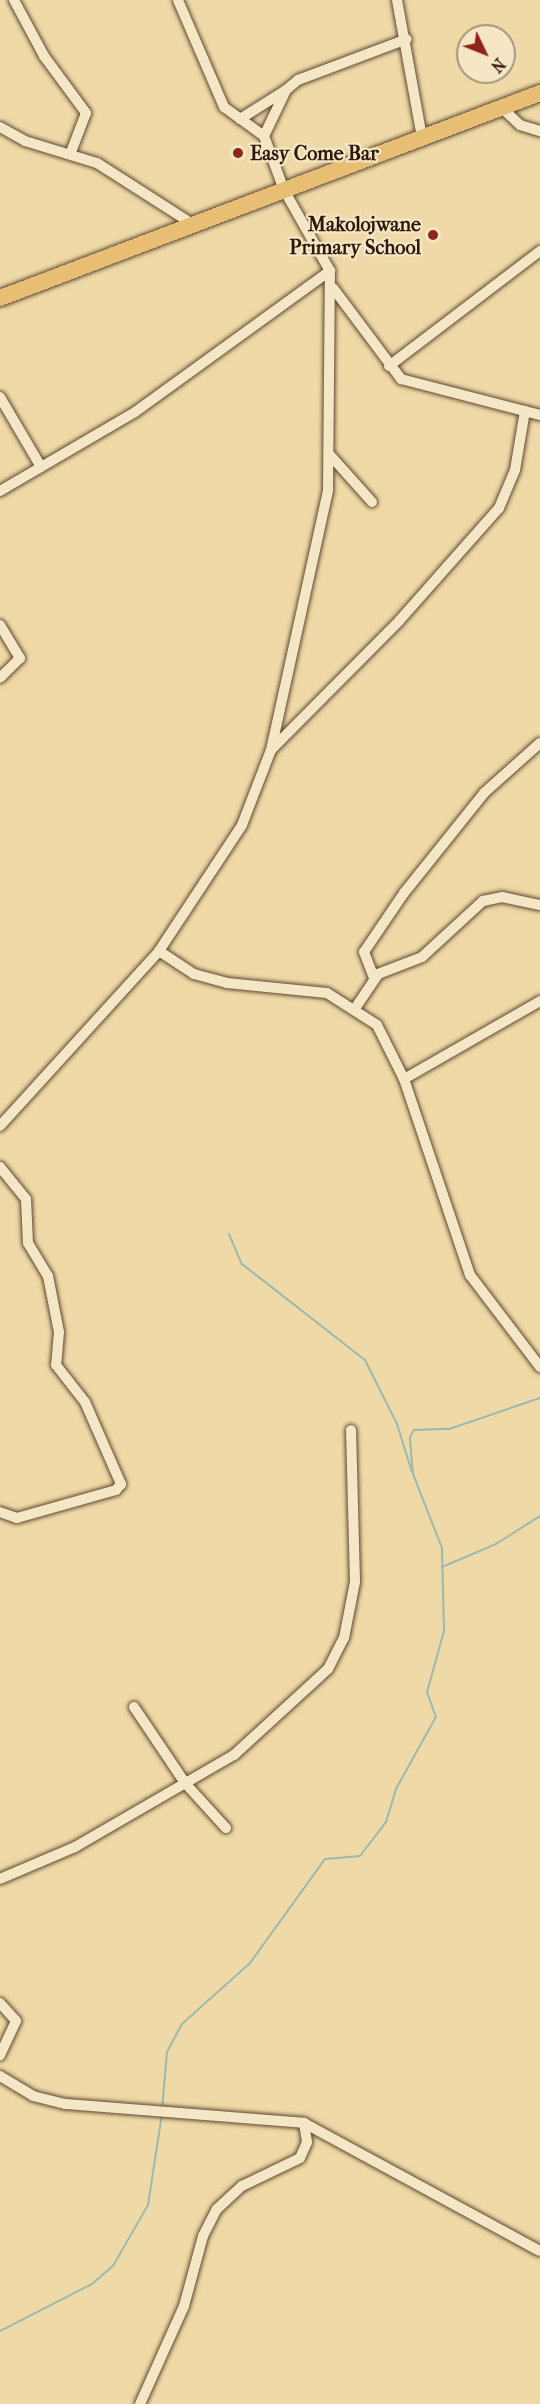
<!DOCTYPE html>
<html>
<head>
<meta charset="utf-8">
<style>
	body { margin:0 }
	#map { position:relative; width:540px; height:2404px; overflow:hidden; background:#efdaa7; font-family:"IM FELL French Canon",serif }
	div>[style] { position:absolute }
	.stream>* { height:2px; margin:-1px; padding:0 1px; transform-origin:1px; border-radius:1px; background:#9cb9af }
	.roads { filter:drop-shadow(0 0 2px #604833) drop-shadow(0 0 2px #604833) }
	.minor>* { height:10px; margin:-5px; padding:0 5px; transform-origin:5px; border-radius:5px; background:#f5e7c6 }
	.primary>* { height:16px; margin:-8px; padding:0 8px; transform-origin:8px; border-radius:8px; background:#e8bd74 }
	.dots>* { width:16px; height:16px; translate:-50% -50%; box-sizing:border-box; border:3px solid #f5e7c6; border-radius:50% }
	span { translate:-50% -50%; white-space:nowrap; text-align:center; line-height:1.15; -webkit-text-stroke:4.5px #f5e7c6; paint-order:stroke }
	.poi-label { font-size:20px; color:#30170c; font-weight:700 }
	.left { translate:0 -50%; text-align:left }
	.right { translate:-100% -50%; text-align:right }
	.north { position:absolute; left:456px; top:24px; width:60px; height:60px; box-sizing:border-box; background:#f5e7c6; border:2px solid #a6947c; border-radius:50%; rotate:133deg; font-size:16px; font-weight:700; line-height:24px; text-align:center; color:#30170c }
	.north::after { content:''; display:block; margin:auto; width:21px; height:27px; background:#8f2418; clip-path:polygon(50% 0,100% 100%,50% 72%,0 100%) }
</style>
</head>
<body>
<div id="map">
	<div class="stream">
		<i style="left:229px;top:1234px;width:33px;rotate:67deg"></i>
		<i style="left:242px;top:1264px;width:156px;rotate:38deg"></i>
		<i style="left:365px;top:1360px;width:72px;rotate:63.4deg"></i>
		<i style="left:397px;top:1424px;width:50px;rotate:72.6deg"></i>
		<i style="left:442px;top:1567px;width:59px;rotate:-23.1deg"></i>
		<i style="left:496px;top:1544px;width:52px;rotate:-32.5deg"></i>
		<i style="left:162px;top:2109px;width:57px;rotate:-85deg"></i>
		<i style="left:167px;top:2052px;width:32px;rotate:-62deg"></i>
		<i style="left:182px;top:2024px;width:91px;rotate:-41.9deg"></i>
		<i style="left:250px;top:1963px;width:128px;rotate:-54.2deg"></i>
		<i style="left:325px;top:1859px;width:35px;rotate:-5deg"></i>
		<i style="left:360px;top:1856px;width:43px;rotate:-52.6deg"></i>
		<i style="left:386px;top:1822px;width:37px;rotate:-73deg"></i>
		<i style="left:397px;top:1787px;width:80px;rotate:-60.9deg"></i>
		<i style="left:436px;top:1717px;width:27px;rotate:-110deg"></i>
		<i style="left:427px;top:1692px;width:63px;rotate:-74.4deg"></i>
		<i style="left:444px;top:1631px;width:83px;rotate:-91.4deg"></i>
		<i style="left:442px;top:1548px;width:79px;rotate:-111.4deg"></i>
		<i style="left:413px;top:1474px;width:37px;rotate:-95deg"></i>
		<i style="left:410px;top:1437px;width:8px;rotate:-60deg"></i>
		<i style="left:414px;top:1430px;width:35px;rotate:-2deg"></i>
		<i style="left:449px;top:1429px;width:96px;rotate:-18.8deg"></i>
		<i style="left:0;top:2331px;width:103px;rotate:-27.1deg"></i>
		<i style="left:92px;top:2284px;width:28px;rotate:-41deg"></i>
		<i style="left:113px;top:2266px;width:70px;rotate:-60.2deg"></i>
		<i style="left:148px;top:2205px;width:92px;rotate:-81.3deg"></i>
	</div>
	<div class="roads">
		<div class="minor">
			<i style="left:14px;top:0;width:64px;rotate:61.8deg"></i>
			<i style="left:44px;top:56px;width:71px;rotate:53.6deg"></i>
			<i style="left:86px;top:113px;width:42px;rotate:111deg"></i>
			<i style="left:397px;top:0;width:139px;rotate:79.7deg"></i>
			<i style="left:502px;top:108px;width:25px;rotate:43deg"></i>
			<i style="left:520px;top:125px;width:21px;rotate:17deg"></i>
			<i style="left:240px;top:119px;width:54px;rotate:-32.2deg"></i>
			<i style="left:0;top:127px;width:29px;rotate:29deg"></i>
			<i style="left:25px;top:141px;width:75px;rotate:17deg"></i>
			<i style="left:97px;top:163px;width:115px;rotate:32.6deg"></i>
			<i style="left:264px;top:136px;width:51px;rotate:-64.4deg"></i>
			<i style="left:286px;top:90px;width:16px;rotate:-40deg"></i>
			<i style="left:298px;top:80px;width:116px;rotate:-20.6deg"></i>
			<i style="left:333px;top:288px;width:114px;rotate:53.2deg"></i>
			<i style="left:401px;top:379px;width:144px;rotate:14.5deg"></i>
			<i style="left:389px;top:366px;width:190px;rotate:-37.3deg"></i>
			<i style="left:0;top:397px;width:81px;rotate:59.6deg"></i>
			<i style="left:330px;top:455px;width:63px;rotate:48.2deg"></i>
			<i style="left:0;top:491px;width:156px;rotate:-30.3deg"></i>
			<i style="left:135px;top:412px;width:241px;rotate:-35.9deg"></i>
			<i style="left:0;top:625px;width:39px;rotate:59deg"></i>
			<i style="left:20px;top:658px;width:28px;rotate:135deg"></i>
			<i style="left:272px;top:749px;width:180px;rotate:-45.2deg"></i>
			<i style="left:399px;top:621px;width:151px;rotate:-48.5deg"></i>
			<i style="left:499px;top:508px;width:41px;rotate:-67.2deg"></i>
			<i style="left:515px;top:470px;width:60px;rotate:-80.4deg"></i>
			<i style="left:159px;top:951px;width:42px;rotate:33.3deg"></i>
			<i style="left:194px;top:974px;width:34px;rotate:15deg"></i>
			<i style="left:227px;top:983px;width:100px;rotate:5.7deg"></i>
			<i style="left:327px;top:993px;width:59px;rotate:32.6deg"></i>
			<i style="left:377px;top:1025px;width:60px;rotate:63.4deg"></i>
			<i style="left:404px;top:1079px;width:207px;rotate:71.4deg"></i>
			<i style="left:470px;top:1275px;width:116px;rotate:52.7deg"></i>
			<i style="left:374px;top:978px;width:28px;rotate:-111deg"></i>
			<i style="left:364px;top:952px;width:71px;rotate:-55.9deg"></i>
			<i style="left:404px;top:893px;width:128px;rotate:-51.3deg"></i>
			<i style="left:484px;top:793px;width:75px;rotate:-41.8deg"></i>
			<i style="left:356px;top:1007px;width:40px;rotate:-56deg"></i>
			<i style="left:378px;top:974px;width:47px;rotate:-21.1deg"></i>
			<i style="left:422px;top:957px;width:83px;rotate:-42.6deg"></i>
			<i style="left:483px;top:901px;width:19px;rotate:-12deg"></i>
			<i style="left:502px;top:897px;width:39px;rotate:12deg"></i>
			<i style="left:404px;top:1079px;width:157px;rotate:-29.8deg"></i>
			<i style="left:0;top:1126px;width:236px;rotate:-47.7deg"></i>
			<i style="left:159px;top:951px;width:151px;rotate:-56.6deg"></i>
			<i style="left:242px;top:825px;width:80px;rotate:-68.9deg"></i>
			<i style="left:271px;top:750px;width:266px;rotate:-77.6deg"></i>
			<i style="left:328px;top:490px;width:219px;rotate:-89.5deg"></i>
			<i style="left:330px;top:271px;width:93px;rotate:-119.6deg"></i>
			<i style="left:284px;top:190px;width:58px;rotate:-110.3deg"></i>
			<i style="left:264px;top:136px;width:49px;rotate:-144.1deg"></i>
			<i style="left:224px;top:107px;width:116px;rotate:-113.3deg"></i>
			<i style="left:0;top:1167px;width:41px;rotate:50.9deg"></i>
			<i style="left:26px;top:1199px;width:44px;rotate:87.4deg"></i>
			<i style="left:28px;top:1243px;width:39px;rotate:59deg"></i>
			<i style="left:48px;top:1276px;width:57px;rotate:78.9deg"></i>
			<i style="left:59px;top:1332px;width:33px;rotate:95deg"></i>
			<i style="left:56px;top:1365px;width:47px;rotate:51.9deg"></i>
			<i style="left:85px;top:1402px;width:90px;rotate:66.3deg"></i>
			<i style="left:121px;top:1484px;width:8px;rotate:130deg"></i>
			<i style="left:116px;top:1490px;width:103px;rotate:164.2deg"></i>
			<i style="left:17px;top:1518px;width:18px;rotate:-161deg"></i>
			<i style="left:134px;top:1707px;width:92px;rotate:56.1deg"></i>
			<i style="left:185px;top:1783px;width:61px;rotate:47.7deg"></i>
			<i style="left:0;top:1879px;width:82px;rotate:-23.1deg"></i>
			<i style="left:75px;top:1847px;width:184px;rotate:-30.1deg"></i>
			<i style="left:234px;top:1755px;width:127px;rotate:-42.5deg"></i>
			<i style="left:328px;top:1669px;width:35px;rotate:-63deg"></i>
			<i style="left:344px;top:1638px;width:57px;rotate:-78.9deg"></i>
			<i style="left:355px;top:1582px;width:152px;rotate:-91.5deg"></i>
			<i style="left:0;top:2003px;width:24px;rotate:48deg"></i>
			<i style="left:16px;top:2021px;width:38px;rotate:115deg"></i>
			<i style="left:0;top:2076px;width:39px;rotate:31deg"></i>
			<i style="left:33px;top:2096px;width:33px;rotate:14deg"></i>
			<i style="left:65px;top:2104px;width:240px;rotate:4.5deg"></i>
			<i style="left:304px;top:2123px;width:268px;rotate:28.5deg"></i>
			<i style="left:140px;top:2404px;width:107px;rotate:-65.8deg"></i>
			<i style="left:184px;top:2306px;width:73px;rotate:-74.8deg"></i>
			<i style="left:203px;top:2236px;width:30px;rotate:-63deg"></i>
			<i style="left:217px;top:2209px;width:34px;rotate:-43deg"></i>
			<i style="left:242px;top:2186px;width:64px;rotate:-25.8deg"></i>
			<i style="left:300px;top:2158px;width:17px;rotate:-66deg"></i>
			<i style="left:307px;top:2142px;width:19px;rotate:-99deg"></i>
		</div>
		<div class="primary">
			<i style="left:0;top:298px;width:578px;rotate:-20.79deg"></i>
		</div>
	</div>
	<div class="dots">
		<i style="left:238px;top:153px;background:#8f2418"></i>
		<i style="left:433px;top:235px;background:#8f2418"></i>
	</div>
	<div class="poi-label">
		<span class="left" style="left:250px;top:153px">Easy Come Bar</span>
		<span class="right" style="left:421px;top:236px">Makolojwane<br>Primary School</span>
	</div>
	<div class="north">N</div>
</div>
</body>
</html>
